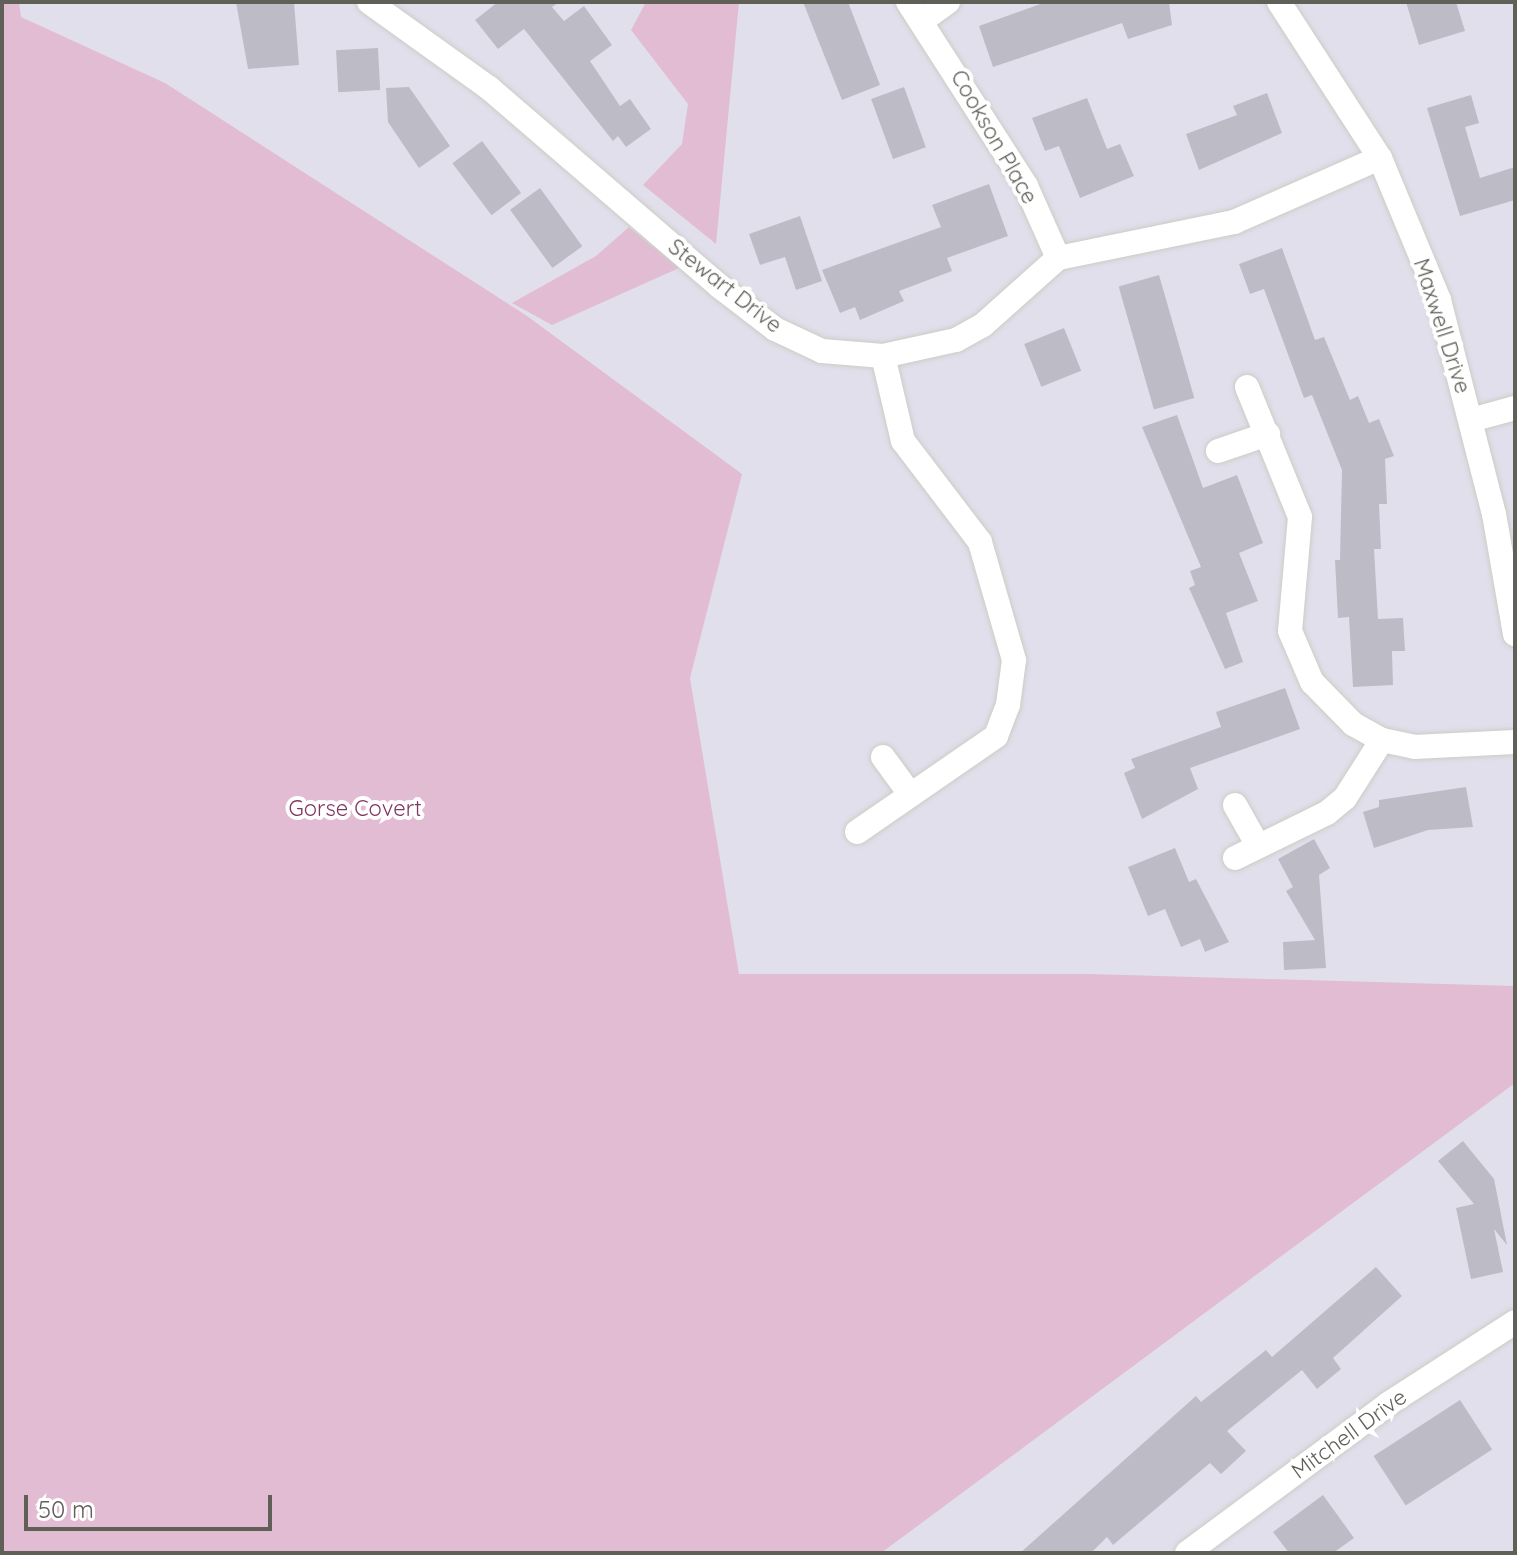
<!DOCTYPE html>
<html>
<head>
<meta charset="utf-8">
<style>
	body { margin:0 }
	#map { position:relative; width:1517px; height:1555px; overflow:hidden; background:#e1dfeb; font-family:Quicksand,sans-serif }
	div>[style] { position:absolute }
	.green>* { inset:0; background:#e2bcd3 }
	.building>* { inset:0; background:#bdbcc6; transform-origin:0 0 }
	.roads { filter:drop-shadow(0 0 2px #cccdc6) drop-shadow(0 0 2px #cccdc6) }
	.street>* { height:24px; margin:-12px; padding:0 12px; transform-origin:12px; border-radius:12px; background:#fff }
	span { translate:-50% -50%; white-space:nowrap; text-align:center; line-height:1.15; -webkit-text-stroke:8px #fff; paint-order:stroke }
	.street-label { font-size:22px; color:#605f58 }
	.park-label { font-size:22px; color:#7f3860 }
	.frame { position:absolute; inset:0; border:4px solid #605f58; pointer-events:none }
	.scale { position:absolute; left:24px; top:1495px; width:248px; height:36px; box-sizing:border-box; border:4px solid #605f58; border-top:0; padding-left:10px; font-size:24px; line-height:28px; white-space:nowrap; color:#605f58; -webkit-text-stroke:6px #fff; paint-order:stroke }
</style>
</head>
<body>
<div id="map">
	<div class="green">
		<i style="clip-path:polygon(2px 2px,19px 2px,21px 17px,165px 83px,527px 316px,742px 474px,690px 678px,739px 974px,1090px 974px,1515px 986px,1515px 1083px,881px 1553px,2px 1553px)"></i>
		<i style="clip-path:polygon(646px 2px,739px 2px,716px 244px,643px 185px,682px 144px,688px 104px,631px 30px)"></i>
		<i style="clip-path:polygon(629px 227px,679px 268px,552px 325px,512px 303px,596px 256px)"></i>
	</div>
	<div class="building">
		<i style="clip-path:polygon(236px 2px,294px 2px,299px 65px,248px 69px)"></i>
		<i style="clip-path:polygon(498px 2px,559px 2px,552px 7px,564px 21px,584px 6px,612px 45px,590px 61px,620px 106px,630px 99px,651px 129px,626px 147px,618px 136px,613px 141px,524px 29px,498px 49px,475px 20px)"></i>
		<i style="clip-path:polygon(803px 2px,848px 2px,880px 85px,842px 100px)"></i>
		<i style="clip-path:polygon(1046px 2px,1169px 2px,1172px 25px,1128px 39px,1122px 23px,993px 67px,979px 26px)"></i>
		<i style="clip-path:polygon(1406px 2px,1456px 2px,1465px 31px,1419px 45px)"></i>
		<i style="left:378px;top:48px;width:42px;height:42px;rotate:87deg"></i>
		<i style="clip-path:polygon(409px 87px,450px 146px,419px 168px,388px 122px,386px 88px)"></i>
		<i style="left:904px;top:87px;width:64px;height:35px;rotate:70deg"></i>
		<i style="clip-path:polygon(1267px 93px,1282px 133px,1199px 170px,1186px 134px,1237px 115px,1233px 106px)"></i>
		<i style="clip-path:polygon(1471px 95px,1479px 123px,1465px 127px,1480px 178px,1515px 167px,1515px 200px,1460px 216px,1427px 108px)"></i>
		<i style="clip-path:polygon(1087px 98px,1107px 149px,1120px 144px,1134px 176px,1080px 198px,1059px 146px,1045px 151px,1032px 118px)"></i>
		<i style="left:482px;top:141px;width:65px;height:37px;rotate:53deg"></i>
		<i style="clip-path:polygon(989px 184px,1008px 236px,947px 258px,952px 271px,899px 291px,904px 301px,860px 320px,855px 307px,840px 313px,822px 270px,941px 227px,932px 205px)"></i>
		<i style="left:540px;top:188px;width:72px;height:37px;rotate:54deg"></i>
		<i style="clip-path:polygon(800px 216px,822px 281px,796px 290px,785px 257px,760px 265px,749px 234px)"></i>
		<i style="clip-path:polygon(1282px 248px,1315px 340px,1324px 337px,1350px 400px,1358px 396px,1369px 423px,1379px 419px,1394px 456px,1385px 459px,1387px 504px,1379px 504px,1381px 549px,1374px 549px,1378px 619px,1403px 618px,1405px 651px,1392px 651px,1393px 685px,1353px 687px,1349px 617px,1338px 618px,1335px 560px,1340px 560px,1342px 470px,1312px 395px,1304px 398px,1264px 289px,1250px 294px,1239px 264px)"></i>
		<i style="left:1159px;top:275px;width:128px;height:42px;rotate:74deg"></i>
		<i style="left:1064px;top:328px;width:46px;height:43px;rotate:68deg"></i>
		<i style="clip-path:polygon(1177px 415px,1203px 488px,1237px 475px,1263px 543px,1239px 553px,1258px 601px,1226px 613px,1243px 662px,1225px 669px,1189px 588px,1195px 585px,1190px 571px,1201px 567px,1142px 427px)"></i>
		<i style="clip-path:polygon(1285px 688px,1300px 729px,1190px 768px,1198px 789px,1142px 819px,1124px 773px,1135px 768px,1131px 759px,1221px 727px,1216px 712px)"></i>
		<i style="clip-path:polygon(1466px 787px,1473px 827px,1428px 830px,1374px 848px,1363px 812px,1379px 807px,1379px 800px)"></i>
		<i style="clip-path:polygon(1314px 839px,1330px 868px,1319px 875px,1326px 968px,1284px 970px,1283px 942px,1315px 940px,1286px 891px,1293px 887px,1278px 859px)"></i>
		<i style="clip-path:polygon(1175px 848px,1189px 882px,1196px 879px,1229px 942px,1205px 952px,1200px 939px,1181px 947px,1165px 909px,1148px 916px,1128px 867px)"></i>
		<i style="clip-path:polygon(1463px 1141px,1494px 1179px,1507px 1245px,1494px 1229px,1503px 1272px,1471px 1279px,1456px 1208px,1474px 1204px,1438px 1161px)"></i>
		<i style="clip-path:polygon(1376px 1267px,1402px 1296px,1333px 1358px,1341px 1369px,1317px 1389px,1302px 1370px,1227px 1431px,1246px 1451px,1221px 1474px,1210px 1463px,1113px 1545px,1107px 1537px,1091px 1553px,1020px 1553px,1196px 1396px,1201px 1402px,1266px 1350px,1272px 1357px)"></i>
		<i style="left:1460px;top:1400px;width:59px;height:103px;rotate:57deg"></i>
		<i style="clip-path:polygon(1323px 1495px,1354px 1538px,1333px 1553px,1289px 1553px,1273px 1532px)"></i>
	</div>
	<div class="roads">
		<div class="street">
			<i style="left:369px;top:2px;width:148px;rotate:35.6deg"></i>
			<i style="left:489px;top:88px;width:303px;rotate:40.7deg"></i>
			<i style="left:719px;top:286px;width:71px;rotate:37.5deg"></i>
			<i style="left:775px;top:329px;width:52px;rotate:25.1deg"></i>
			<i style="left:822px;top:351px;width:61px;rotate:4.7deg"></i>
			<i style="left:883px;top:356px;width:75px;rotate:-12.4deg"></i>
			<i style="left:956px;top:340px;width:31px;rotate:-29deg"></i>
			<i style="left:983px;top:325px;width:101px;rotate:-41.8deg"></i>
			<i style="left:1058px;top:258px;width:180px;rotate:-11.6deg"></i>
			<i style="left:1234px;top:222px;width:159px;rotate:-23.7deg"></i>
			<i style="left:908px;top:2px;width:219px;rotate:57.3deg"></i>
			<i style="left:1026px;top:186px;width:79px;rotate:66deg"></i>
			<i style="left:1279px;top:2px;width:186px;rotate:57.1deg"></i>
			<i style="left:1380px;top:158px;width:154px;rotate:67.4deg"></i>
			<i style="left:1439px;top:300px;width:221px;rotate:75.6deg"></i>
			<i style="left:1494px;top:514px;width:122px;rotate:80.1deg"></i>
			<i style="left:923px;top:20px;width:31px;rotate:-36deg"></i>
			<i style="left:1247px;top:387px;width:140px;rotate:67.8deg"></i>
			<i style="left:1300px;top:517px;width:114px;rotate:95deg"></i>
			<i style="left:1290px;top:631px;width:56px;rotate:66.7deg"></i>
			<i style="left:1312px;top:682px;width:59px;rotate:45.7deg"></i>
			<i style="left:1353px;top:724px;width:33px;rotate:29deg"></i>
			<i style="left:1382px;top:740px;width:33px;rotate:12deg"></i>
			<i style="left:1414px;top:747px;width:101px;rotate:-2.8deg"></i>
			<i style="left:1471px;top:420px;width:46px;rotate:-15.3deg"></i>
			<i style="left:1218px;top:451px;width:53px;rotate:-18.8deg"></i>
			<i style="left:883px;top:757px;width:46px;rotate:53.9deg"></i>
			<i style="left:1235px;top:805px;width:45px;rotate:60.6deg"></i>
			<i style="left:857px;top:832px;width:169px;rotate:-34.6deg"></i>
			<i style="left:996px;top:736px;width:33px;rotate:-69deg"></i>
			<i style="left:1008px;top:705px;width:45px;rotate:-82.4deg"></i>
			<i style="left:1014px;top:660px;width:123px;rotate:-106.1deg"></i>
			<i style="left:980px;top:542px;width:127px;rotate:-127.3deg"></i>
			<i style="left:903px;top:441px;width:87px;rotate:-103.2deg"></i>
			<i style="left:1235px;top:858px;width:102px;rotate:-26.1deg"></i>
			<i style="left:1327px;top:813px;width:23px;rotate:-40deg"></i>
			<i style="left:1345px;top:798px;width:69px;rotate:-57.5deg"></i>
			<i style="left:1187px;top:1553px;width:250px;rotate:-36.5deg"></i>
			<i style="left:1388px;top:1404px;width:151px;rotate:-32.8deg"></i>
		</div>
	</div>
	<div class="street-label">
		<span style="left:994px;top:137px;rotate:60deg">Cookson Place</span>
		<span style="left:725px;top:286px;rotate:38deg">Stewart Drive</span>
		<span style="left:1442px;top:326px;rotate:72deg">Maxwell Drive</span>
		<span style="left:1349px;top:1434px;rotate:-36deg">Mitchell Drive</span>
	</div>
	<div class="park-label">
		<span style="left:355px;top:809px">Gorse Covert</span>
	</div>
	<div class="frame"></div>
	<div class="scale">50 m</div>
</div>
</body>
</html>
